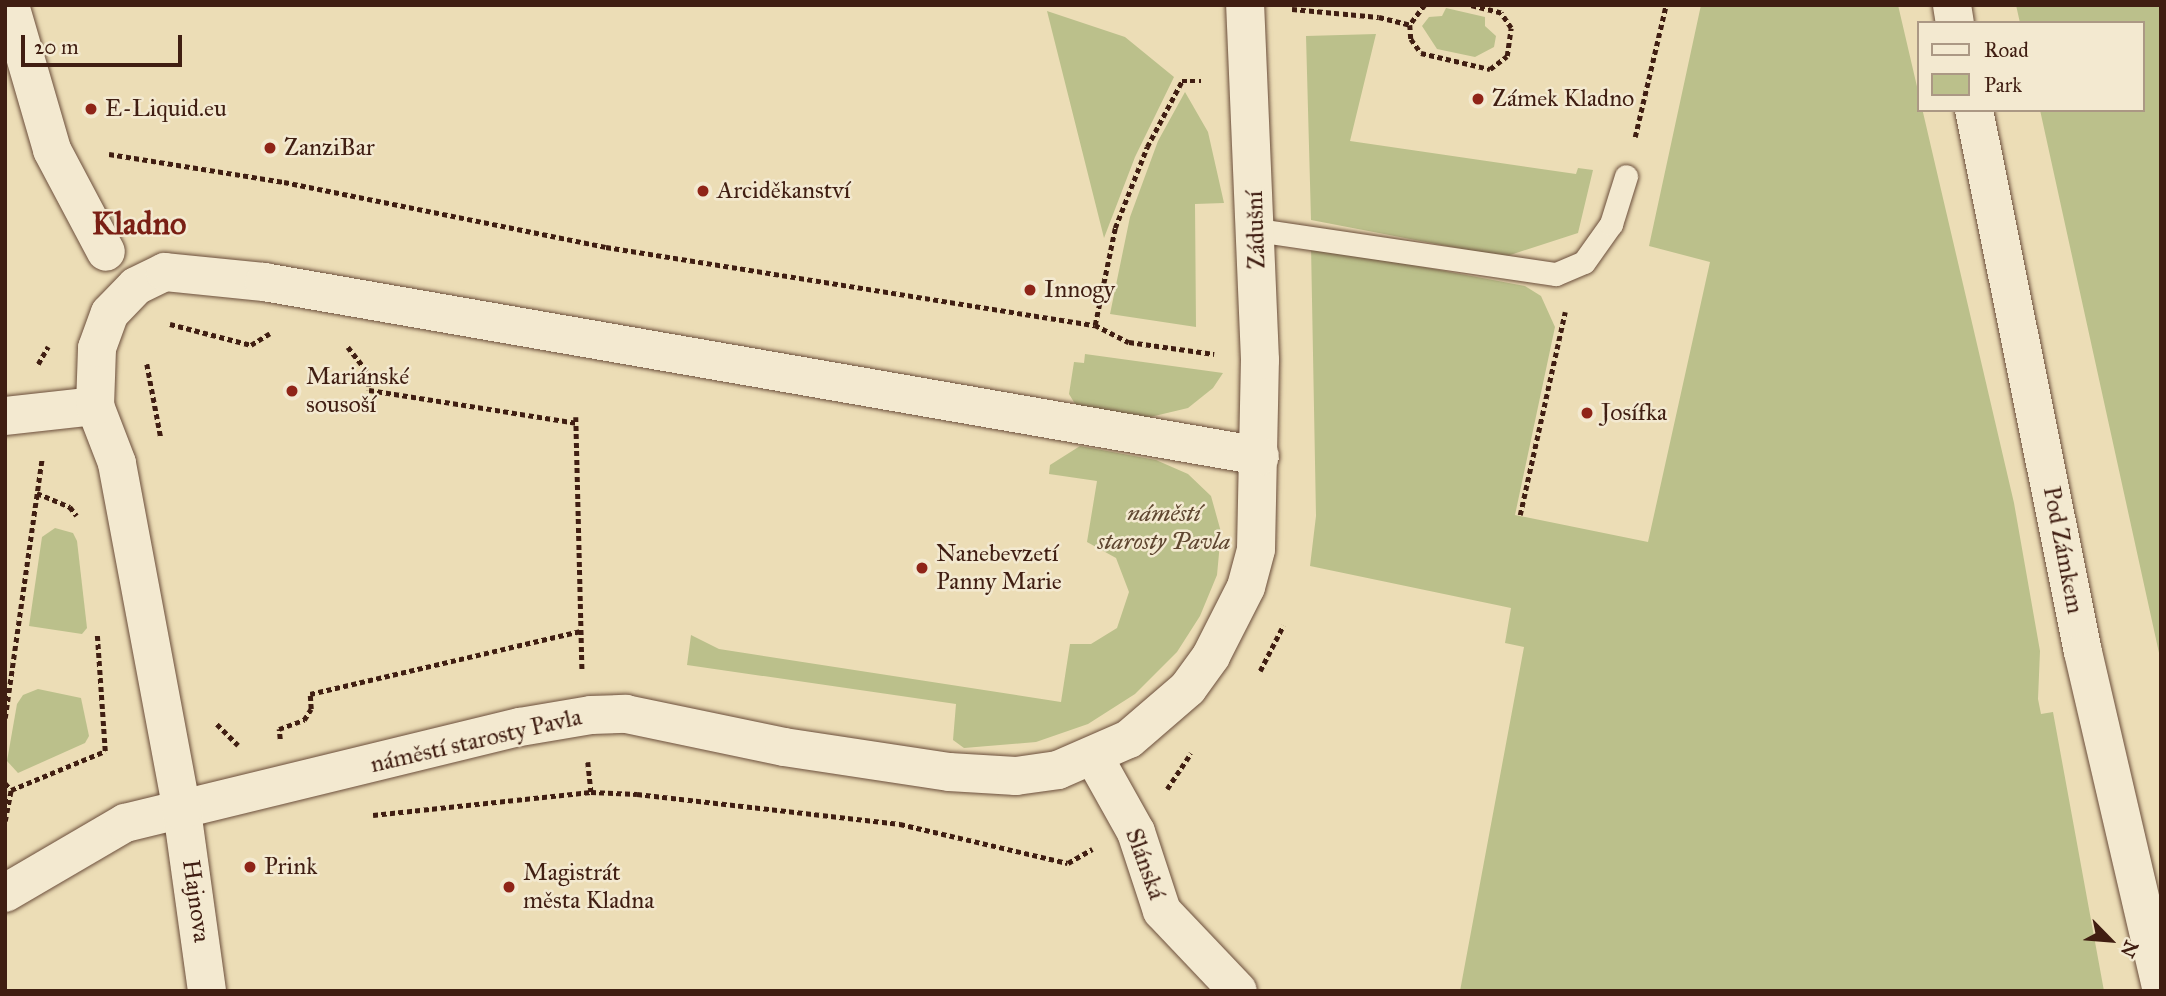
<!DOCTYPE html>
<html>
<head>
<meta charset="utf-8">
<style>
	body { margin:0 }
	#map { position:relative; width:2166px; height:996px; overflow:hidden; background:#ecddb6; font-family:"IM FELL Great Primer",serif }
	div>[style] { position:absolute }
	.green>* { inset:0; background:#bbc08b }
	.path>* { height:4.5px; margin-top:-2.25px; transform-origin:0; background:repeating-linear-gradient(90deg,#401e12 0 5px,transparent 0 8.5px) }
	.roads { filter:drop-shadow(0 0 2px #6b4e3b) drop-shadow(0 0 2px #6b4e3b) }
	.lane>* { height:23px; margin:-11.5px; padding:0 11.5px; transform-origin:11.5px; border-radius:11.5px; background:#f3e9d0 }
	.street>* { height:38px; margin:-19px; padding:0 19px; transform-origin:19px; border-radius:19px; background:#f3e9d0 }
	.secondary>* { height:38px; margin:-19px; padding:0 19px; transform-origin:19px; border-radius:19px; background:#f3e9d0 }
	.dots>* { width:19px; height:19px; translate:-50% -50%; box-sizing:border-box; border:4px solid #f3e9d0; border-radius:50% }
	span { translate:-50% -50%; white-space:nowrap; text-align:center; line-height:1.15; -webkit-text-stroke:5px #f3e9d0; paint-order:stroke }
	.poi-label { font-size:24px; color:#401e12 }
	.left { translate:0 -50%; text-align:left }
	.street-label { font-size:24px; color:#401e12 }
	.park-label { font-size:24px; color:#5f4630; font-style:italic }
	.district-label { font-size:32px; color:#7a1f14; font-weight:700 }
	.frame { position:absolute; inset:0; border:7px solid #401e12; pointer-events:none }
	.legend { position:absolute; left:1917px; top:21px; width:228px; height:91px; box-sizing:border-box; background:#f3e9d0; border:2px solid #ab9884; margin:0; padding:9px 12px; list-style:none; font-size:21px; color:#401e12 }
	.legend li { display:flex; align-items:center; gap:14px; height:35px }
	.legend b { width:35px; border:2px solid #ab9884 }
	.north { position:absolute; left:2075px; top:905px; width:70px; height:70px; -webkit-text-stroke:5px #f3e9d0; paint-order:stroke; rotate:115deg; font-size:19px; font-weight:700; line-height:28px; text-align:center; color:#401e12 }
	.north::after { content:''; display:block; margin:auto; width:24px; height:32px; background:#401e12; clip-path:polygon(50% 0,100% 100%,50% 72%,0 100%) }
	.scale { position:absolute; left:21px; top:35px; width:161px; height:32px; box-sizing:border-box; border:4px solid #401e12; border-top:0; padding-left:9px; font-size:21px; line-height:24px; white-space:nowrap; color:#401e12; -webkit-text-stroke:5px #f3e9d0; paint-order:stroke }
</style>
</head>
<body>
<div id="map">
	<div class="green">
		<i style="clip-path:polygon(1701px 5px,1898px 5px,2014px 503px,2040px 651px,2038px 699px,2041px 714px,2053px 712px,2104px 991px,1460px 991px,1524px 647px,1505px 643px,1511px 608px,1310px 566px,1316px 516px,1311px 246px,1525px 286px,1541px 296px,1555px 327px,1515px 515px,1648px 542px,1710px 262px,1649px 246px)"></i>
		<i style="clip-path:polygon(2016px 5px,2161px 5px,2161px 662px,2040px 110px,2143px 110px,2143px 23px,2020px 23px)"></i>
		<i style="clip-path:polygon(1446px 8px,1485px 17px,1485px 26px,1496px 36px,1494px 47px,1475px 57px,1437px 49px,1422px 26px,1429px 17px,1442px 16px)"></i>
		<i style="clip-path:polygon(1047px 11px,1125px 37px,1174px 77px,1135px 157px,1104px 238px)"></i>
		<i style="clip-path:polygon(1376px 34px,1350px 141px,1576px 174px,1578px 168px,1593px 170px,1578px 233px,1504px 257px,1311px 220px,1306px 36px)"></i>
		<i style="clip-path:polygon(1185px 92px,1208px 132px,1224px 203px,1195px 204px,1196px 327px,1110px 314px,1130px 217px,1158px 141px)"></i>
		<i style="clip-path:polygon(1085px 354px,1223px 373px,1213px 388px,1188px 408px,1146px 418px,1077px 407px,1069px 394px,1074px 362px,1084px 363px)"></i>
		<i style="clip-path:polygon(1080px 446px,1156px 460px,1188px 474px,1211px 496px,1221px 532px,1217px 575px,1200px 616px,1177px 652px,1135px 694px,1088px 724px,1036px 742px,964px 748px,953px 740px,956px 704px,687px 665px,691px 635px,719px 649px,1061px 702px,1070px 644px,1091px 644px,1117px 628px,1129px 592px,1116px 558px,1087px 542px,1097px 481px,1049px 474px,1050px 465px)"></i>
		<i style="clip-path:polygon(55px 528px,73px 533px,77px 541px,87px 628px,82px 634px,29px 626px,42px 537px)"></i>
		<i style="clip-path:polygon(38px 689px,81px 698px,89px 736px,85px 743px,18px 773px,7px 761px,17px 704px,23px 695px)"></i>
	</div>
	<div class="path">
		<i style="left:1425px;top:5px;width:25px;rotate:127deg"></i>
		<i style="left:1410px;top:25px;width:14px;rotate:86deg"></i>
		<i style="left:1411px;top:39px;width:17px;rotate:54deg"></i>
		<i style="left:1421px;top:53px;width:71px;rotate:13.1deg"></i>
		<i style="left:1490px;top:69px;width:21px;rotate:-37deg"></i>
		<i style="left:1507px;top:56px;width:28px;rotate:-82deg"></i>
		<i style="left:1511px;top:28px;width:18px;rotate:-124deg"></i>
		<i style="left:1501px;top:13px;width:34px;rotate:-166deg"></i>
		<i style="left:1292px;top:9px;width:87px;rotate:5.3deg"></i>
		<i style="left:1379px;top:17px;width:32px;rotate:14deg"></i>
		<i style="left:1635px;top:137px;width:136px;rotate:-76.8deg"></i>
		<i style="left:109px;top:154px;width:177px;rotate:9.1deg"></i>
		<i style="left:284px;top:182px;width:328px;rotate:11.4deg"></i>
		<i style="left:606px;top:247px;width:495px;rotate:9.1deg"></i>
		<i style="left:1095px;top:325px;width:38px;rotate:27deg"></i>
		<i style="left:1129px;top:342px;width:86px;rotate:8deg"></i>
		<i style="left:170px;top:324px;width:84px;rotate:14.5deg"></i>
		<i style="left:251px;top:345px;width:22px;rotate:-32deg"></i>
		<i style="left:1095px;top:325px;width:99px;rotate:-78.3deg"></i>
		<i style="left:1115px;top:228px;width:87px;rotate:-68.4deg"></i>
		<i style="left:1147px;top:147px;width:75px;rotate:-62.1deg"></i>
		<i style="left:1182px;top:81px;width:19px"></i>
		<i style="left:348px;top:347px;width:33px;rotate:52deg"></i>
		<i style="left:368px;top:373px;width:17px;rotate:87deg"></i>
		<i style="left:369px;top:390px;width:211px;rotate:9deg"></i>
		<i style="left:38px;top:364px;width:20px;rotate:-60deg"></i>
		<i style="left:147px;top:364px;width:75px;rotate:79.3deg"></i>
		<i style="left:576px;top:417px;width:253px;rotate:88.6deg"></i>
		<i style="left:37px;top:493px;width:36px;rotate:23deg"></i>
		<i style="left:70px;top:507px;width:11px;rotate:52deg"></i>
		<i style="left:1520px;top:515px;width:208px;rotate:-77.5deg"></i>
		<i style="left:1260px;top:671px;width:51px;rotate:-62.9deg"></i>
		<i style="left:5px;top:718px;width:262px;rotate:-81.9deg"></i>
		<i style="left:217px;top:724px;width:30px;rotate:45deg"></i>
		<i style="left:280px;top:739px;width:10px;rotate:-96deg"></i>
		<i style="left:279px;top:729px;width:27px;rotate:-20deg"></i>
		<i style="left:304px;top:720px;width:13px;rotate:-58deg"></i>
		<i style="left:311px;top:709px;width:15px;rotate:-94deg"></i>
		<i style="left:310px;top:694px;width:277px;rotate:-13.1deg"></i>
		<i style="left:588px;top:762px;width:30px;rotate:84deg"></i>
		<i style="left:5px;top:783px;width:9px;rotate:49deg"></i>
		<i style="left:1167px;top:789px;width:43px;rotate:-56.3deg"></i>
		<i style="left:373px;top:815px;width:219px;rotate:-6deg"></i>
		<i style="left:591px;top:792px;width:46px;rotate:2.5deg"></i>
		<i style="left:637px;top:794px;width:265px;rotate:6.5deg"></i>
		<i style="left:900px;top:824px;width:172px;rotate:13.1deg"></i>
		<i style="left:1068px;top:863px;width:28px;rotate:-30deg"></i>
		<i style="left:5px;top:821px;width:32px;rotate:-79deg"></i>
		<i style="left:11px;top:790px;width:102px;rotate:-22.5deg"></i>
		<i style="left:105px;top:751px;width:117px;rotate:-93.9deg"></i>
	</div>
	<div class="roads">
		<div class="lane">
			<i style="left:1257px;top:230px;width:302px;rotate:8.4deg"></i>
			<i style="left:1556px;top:274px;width:30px;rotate:-23deg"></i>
			<i style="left:1584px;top:262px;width:47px;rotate:-54.6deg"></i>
			<i style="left:1611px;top:224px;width:50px;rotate:-72.6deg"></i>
		</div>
		<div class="street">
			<i style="left:10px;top:5px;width:151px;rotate:73.8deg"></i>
			<i style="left:52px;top:150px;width:115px;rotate:62.1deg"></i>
			<i style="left:5px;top:416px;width:91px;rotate:-6.3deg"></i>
			<i style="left:1094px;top:757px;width:86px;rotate:60.8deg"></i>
			<i style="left:1136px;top:832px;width:83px;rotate:71.8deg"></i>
			<i style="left:1162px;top:911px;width:110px;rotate:46.5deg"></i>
			<i style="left:5px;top:893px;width:139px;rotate:-30.3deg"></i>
			<i style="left:125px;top:823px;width:406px;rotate:-13.7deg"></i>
			<i style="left:520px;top:727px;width:72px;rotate:-9.6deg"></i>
			<i style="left:591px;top:715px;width:35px;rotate:-2deg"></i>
			<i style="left:626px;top:714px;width:161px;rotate:11.8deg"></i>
			<i style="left:784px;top:747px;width:167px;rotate:8.6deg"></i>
			<i style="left:949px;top:772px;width:67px;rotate:3.4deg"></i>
			<i style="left:1016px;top:776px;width:42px;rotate:-8.1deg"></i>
			<i style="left:1058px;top:770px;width:77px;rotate:-23.6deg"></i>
			<i style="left:1129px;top:739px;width:78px;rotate:-40.8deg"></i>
			<i style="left:1188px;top:688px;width:39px;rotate:-54deg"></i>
			<i style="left:1211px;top:656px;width:77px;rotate:-63.1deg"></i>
			<i style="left:1246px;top:587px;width:39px;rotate:-75deg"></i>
			<i style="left:1256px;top:549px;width:189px;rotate:-88.8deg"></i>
			<i style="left:1260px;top:360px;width:355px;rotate:-92.4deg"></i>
			<i style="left:207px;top:991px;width:182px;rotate:-97.9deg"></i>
			<i style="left:182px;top:811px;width:354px;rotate:-100.6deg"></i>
			<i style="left:117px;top:463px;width:61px;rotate:-111.1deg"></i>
			<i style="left:95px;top:406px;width:58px;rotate:-88deg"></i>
			<i style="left:97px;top:348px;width:37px;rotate:-70deg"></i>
			<i style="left:110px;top:313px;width:37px;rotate:-46deg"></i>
			<i style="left:136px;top:286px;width:32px;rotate:-26deg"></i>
			<i style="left:165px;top:272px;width:100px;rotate:5.8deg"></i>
			<i style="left:264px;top:282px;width:1011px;rotate:9.91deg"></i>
		</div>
		<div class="secondary">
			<i style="left:1952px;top:5px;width:18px;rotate:81deg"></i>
			<i style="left:1974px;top:110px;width:553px;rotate:78.63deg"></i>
			<i style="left:2083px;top:652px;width:344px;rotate:76.9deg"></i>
		</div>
	</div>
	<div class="dots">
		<i style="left:1478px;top:99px;background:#8f2418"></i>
		<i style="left:91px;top:109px;background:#8f2418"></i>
		<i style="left:270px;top:148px;background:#8f2418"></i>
		<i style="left:703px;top:191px;background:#8f2418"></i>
		<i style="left:1030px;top:290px;background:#8f2418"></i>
		<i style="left:292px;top:391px;background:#8f2418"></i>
		<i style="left:1587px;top:413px;background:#8f2418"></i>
		<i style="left:922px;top:568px;background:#8f2418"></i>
		<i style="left:250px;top:867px;background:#8f2418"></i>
		<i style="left:509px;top:887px;background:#8f2418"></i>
	</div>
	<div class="poi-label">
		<span class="left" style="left:1492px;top:99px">Zámek Kladno</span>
		<span class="left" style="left:105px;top:109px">E-Liquid.eu</span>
		<span class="left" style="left:284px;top:148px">ZanziBar</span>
		<span class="left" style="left:717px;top:191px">Arciděkanství</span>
		<span class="left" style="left:1044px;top:290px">Innogy</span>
		<span class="left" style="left:306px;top:391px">Mariánské<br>sousoší</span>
		<span class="left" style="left:1601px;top:413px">Josífka</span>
		<span class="left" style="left:936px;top:568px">Nanebevzetí<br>Panny Marie</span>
		<span class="left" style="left:264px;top:867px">Prink</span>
		<span class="left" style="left:523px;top:887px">Magistrát<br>města Kladna</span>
	</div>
	<div class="street-label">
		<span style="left:1256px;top:230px;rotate:-92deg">Zádušní</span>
		<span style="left:2063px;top:550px;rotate:79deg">Pod Zámkem</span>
		<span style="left:476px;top:741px;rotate:-13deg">náměstí starosty Pavla</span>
		<span style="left:1145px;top:864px;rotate:70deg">Slánská</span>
		<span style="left:196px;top:901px;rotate:82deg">Hajnova</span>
	</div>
	<div class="park-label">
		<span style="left:1164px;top:528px">náměstí<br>starosty Pavla</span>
	</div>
	<div class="district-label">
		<span style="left:139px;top:224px">Kladno</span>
	</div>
	<div class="frame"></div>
	<ul class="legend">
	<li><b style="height:9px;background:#f3e9d0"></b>Road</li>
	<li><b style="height:19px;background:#bbc08b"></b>Park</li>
	</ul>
	<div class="north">N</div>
	<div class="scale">20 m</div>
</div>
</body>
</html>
